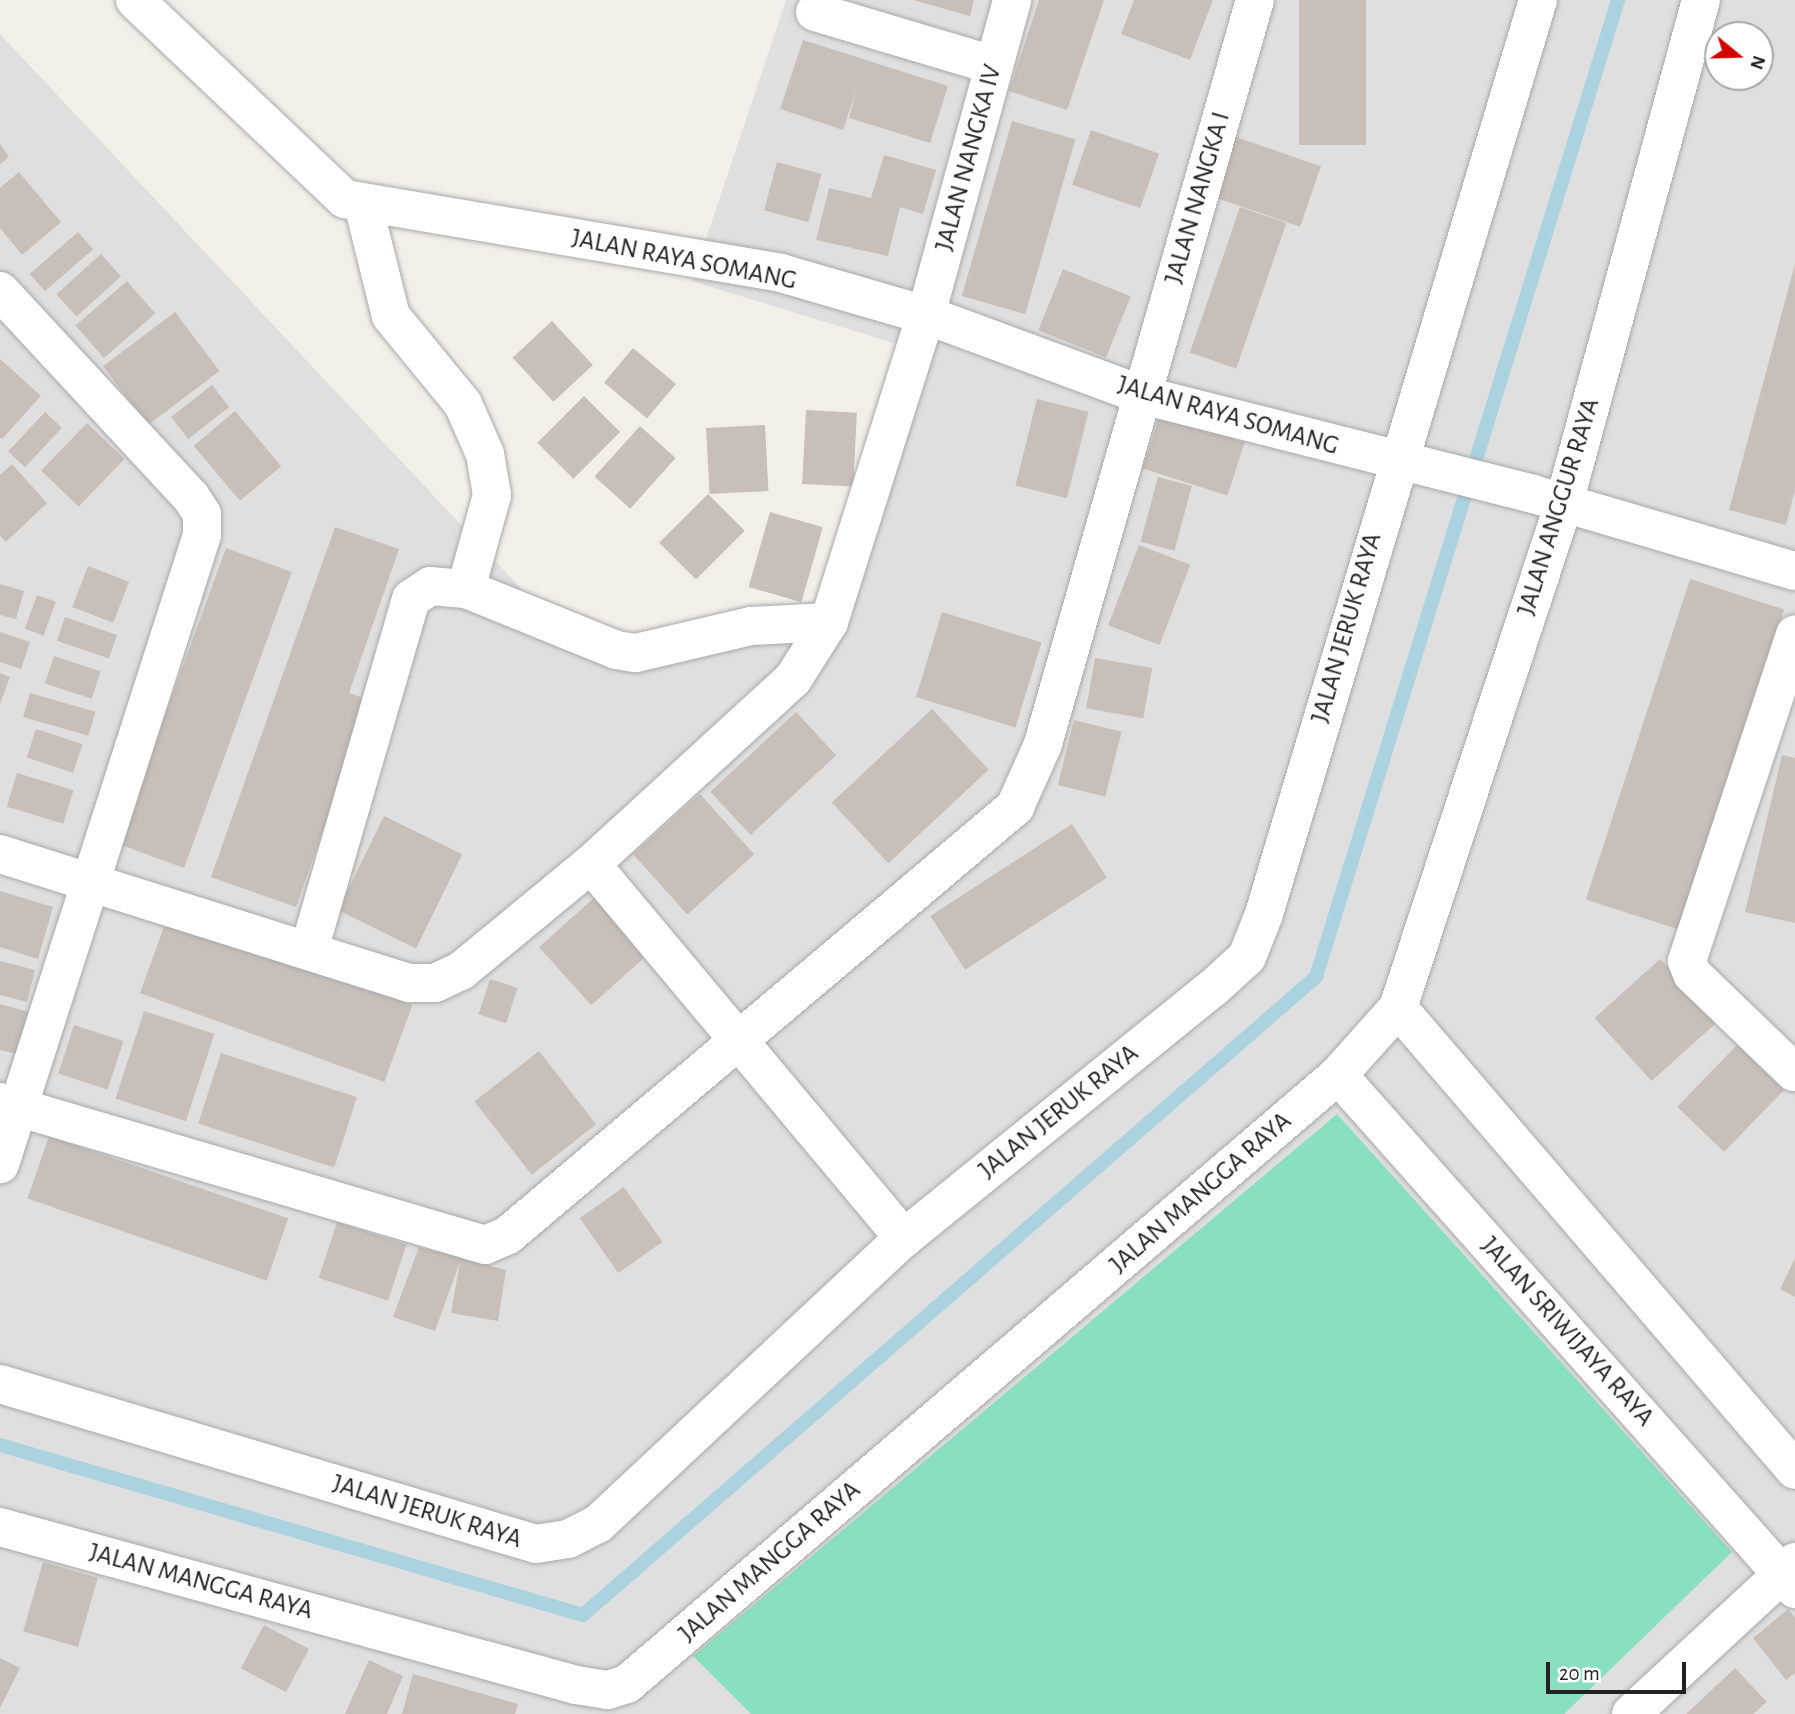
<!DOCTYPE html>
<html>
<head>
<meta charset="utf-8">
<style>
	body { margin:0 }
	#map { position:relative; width:1795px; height:1714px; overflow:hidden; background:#f2efe9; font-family:"Alegreya Sans",sans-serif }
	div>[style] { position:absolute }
	.residential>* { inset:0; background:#e0dfdf }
	.pitch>* { inset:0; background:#88e0be }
	.stream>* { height:14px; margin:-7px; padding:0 7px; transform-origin:7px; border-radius:7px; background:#aad3df }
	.building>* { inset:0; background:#c7bfb8; transform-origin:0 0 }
	.roads { filter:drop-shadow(0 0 2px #a9a9a9) drop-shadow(0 0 2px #a9a9a9) }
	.minor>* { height:38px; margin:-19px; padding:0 19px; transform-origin:19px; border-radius:19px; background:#fff }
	span { translate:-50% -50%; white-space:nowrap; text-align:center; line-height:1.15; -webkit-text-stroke:5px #fff; paint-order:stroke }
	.street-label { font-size:26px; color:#222 }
	.north { position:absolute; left:1704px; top:21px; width:70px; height:70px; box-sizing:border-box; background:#fff; border:2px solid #a7a7a7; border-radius:50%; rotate:109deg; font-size:19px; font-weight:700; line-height:28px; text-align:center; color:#222 }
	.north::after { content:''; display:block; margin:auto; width:24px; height:32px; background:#d40000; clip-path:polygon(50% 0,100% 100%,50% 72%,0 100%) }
	.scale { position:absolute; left:1546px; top:1662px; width:140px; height:32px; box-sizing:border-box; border:4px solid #222; border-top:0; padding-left:9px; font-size:21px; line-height:24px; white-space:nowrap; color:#222; -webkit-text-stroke:5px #fff; paint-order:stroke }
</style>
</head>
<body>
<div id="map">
	<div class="residential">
		<i style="clip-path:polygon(evenodd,786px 0,1795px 0,1795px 1714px,0 1714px,0 34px,572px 643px,819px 636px,913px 349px,692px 281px,786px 0,1718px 35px,1760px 35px,1760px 77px,1718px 77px,1718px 35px)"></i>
	</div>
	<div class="pitch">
		<i style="clip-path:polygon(1337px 1114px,1732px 1552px,1564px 1714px,751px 1714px,693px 1656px)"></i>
	</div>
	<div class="stream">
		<i style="left:0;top:1445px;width:607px;rotate:16.26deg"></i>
		<i style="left:583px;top:1615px;width:972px;rotate:-41.04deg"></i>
		<i style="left:1316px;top:977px;width:1023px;rotate:-72.82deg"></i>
	</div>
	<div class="building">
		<i style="clip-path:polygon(913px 0,974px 0,970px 16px)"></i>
		<i style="clip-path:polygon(1039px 0,1104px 0,1067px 110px,1009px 91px)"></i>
		<i style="clip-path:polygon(1134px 0,1213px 0,1190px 60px,1121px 34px)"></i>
		<i style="left:1299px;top:0;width:67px;height:145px"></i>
		<i style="clip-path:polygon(803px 40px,948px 86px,930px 143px,849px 118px,857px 89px,843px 130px,780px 109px)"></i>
		<i style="left:1012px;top:121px;width:66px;height:182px;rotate:16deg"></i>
		<i style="left:1091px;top:130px;width:72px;height:58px;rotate:19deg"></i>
		<i style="left:1233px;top:136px;width:93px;height:64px;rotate:19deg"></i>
		<i style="clip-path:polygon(0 144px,9px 157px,0 164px)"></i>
		<i style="clip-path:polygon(884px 155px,936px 170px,923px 214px,900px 207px,888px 256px,816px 240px,829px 188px,871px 198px)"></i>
		<i style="left:777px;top:162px;width:46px;height:50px;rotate:15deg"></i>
		<i style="clip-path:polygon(19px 172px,61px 222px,22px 255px,0 228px,0 188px)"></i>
		<i style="left:1240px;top:207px;width:49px;height:154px;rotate:19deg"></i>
		<i style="left:78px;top:232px;width:23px;height:64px;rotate:49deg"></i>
		<i style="left:101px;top:254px;width:30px;height:60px;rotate:48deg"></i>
		<i style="clip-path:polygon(1795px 264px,1795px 490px,1786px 525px,1729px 510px)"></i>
		<i style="left:1063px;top:269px;width:73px;height:66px;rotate:22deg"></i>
		<i style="left:127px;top:281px;width:43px;height:68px;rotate:49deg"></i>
		<i style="left:175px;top:312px;width:74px;height:90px;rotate:53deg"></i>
		<i style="left:552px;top:321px;width:60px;height:54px;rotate:47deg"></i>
		<i style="left:633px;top:348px;width:56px;height:45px;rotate:40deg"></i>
		<i style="clip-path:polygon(0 359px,41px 396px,2px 439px,0 437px)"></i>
		<i style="left:212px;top:385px;width:28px;height:52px;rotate:52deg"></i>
		<i style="left:584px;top:396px;width:51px;height:66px;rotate:45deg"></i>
		<i style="left:1037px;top:399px;width:53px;height:89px;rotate:14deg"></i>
		<i style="left:806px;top:410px;width:51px;height:74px;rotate:3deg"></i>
		<i style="left:235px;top:411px;width:72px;height:54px;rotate:50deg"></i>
		<i style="left:45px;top:412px;width:23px;height:54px;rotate:43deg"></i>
		<i style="left:1160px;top:415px;width:89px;height:56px;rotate:18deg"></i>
		<i style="left:87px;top:423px;width:52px;height:66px;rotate:44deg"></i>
		<i style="left:765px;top:425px;width:66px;height:59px;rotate:87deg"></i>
		<i style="left:640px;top:426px;width:48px;height:68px;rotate:42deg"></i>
		<i style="clip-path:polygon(12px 464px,47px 503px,6px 542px,0 536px,0 475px)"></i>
		<i style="left:1158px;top:477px;width:35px;height:67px;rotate:15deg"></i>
		<i style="left:708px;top:494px;width:52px;height:69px;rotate:45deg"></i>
		<i style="left:770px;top:512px;width:55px;height:78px;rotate:16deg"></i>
		<i style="clip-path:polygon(335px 527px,399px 549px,349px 693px,369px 700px,296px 907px,211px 877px)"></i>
		<i style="left:1139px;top:545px;width:55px;height:86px;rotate:21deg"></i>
		<i style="left:226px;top:548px;width:70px;height:315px;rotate:20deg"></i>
		<i style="left:88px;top:566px;width:44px;height:44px;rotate:21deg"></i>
		<i style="left:1690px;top:579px;width:99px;height:337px;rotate:18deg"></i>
		<i style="clip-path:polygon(0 584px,24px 591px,16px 619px,0 615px)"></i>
		<i style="left:37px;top:595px;width:20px;height:36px;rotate:20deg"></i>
		<i style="left:942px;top:612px;width:104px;height:89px;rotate:17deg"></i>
		<i style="left:65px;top:617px;width:55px;height:25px;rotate:19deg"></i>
		<i style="clip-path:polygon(0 632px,30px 642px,21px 669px,0 662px)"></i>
		<i style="left:54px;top:656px;width:49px;height:29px;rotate:18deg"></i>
		<i style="left:1095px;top:658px;width:58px;height:51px;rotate:10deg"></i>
		<i style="clip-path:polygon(0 673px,10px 677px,0 704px)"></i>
		<i style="left:30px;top:693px;width:68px;height:25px;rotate:16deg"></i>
		<i style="left:932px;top:709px;width:83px;height:137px;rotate:47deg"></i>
		<i style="left:796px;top:712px;width:59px;height:117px;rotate:47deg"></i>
		<i style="left:1074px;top:720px;width:49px;height:67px;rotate:14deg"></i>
		<i style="left:36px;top:729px;width:49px;height:30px;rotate:18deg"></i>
		<i style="clip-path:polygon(1782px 755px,1795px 758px,1795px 923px,1745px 912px)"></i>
		<i style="left:17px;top:773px;width:59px;height:35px;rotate:17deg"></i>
		<i style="left:700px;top:794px;width:81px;height:90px;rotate:48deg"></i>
		<i style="left:384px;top:816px;width:87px;height:105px;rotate:26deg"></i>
		<i style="left:1072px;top:824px;width:64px;height:169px;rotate:57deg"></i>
		<i style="left:606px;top:887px;width:78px;height:90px;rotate:48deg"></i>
		<i style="clip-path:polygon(0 891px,53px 907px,38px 959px,0 947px)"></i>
		<i style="left:168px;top:916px;width:260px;height:82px;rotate:20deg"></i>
		<i style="left:1660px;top:959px;width:85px;height:88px;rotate:48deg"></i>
		<i style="clip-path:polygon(0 961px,35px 970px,27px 1002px,0 995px)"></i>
		<i style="left:490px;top:979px;width:29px;height:37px;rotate:18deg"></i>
		<i style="clip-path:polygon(0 1004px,29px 1012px,17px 1054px,0 1050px)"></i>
		<i style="left:144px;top:1011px;width:74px;height:92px;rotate:18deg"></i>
		<i style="left:74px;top:1025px;width:52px;height:51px;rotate:18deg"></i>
		<i style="left:1737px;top:1045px;width:65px;height:86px;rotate:44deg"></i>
		<i style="left:539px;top:1051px;width:93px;height:82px;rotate:52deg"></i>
		<i style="left:221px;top:1053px;width:143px;height:74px;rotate:18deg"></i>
		<i style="left:49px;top:1136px;width:253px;height:66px;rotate:19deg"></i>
		<i style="left:624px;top:1187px;width:67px;height:54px;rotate:55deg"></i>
		<i style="left:337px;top:1222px;width:73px;height:59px;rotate:18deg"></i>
		<i style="clip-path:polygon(419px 1247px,506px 1270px,498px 1321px,451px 1313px,460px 1262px,435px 1331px,393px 1317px)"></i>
		<i style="clip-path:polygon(1795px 1258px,1795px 1297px,1780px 1289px)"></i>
		<i style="left:43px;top:1562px;width:57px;height:72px;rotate:16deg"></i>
		<i style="clip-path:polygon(1788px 1609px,1795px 1618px,1795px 1673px,1786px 1680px,1753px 1638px)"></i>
		<i style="left:264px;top:1625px;width:51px;height:49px;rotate:28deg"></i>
		<i style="clip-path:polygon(0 1658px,20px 1668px,0 1708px)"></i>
		<i style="clip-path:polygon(369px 1660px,403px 1676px,387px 1714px,345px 1714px)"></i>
		<i style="clip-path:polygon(1735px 1668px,1767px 1702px,1753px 1714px,1686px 1714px)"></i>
		<i style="clip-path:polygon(413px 1674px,518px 1704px,515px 1714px,402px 1714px)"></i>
	</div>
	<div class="roads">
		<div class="minor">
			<i style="left:135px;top:0;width:289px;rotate:43.5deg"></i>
			<i style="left:345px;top:199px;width:442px;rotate:9.6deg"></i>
			<i style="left:781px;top:273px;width:151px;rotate:16.2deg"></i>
			<i style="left:926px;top:315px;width:230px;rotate:20.3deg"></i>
			<i style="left:1142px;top:395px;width:403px;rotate:14.2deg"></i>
			<i style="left:1533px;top:494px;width:273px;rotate:16.4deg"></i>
			<i style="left:815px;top:12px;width:186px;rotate:16.6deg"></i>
			<i style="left:363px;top:204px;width:115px;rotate:76deg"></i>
			<i style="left:391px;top:316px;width:114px;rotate:50.7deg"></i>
			<i style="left:463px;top:404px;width:55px;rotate:66.3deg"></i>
			<i style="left:485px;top:454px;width:42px;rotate:80.3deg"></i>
			<i style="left:492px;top:495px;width:98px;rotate:105.5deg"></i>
			<i style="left:0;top:291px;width:281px;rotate:47.2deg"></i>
			<i style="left:191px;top:497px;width:20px;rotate:57deg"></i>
			<i style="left:202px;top:514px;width:21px;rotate:90deg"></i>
			<i style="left:202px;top:535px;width:661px;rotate:107.8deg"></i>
			<i style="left:0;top:854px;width:429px;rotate:17.5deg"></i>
			<i style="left:409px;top:983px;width:26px"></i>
			<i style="left:435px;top:983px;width:29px;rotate:-25deg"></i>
			<i style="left:461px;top:971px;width:168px;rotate:-39.5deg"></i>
			<i style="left:591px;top:864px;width:274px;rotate:-42.5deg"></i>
			<i style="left:793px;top:679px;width:67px;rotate:-57.7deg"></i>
			<i style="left:829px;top:622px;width:322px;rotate:-72.5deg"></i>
			<i style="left:926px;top:315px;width:327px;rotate:-74.7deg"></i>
			<i style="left:591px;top:864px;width:488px;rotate:50.1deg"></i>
			<i style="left:309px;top:950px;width:366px;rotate:-73.8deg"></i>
			<i style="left:411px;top:599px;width:23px;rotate:-34deg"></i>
			<i style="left:430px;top:586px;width:36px;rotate:5deg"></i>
			<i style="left:466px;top:589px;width:162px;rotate:22.1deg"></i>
			<i style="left:616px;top:650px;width:20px;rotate:9deg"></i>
			<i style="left:636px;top:653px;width:118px;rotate:-13.2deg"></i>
			<i style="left:751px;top:626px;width:78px;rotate:-2.9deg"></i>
			<i style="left:1398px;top:1008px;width:609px;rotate:49.33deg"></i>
			<i style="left:1794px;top:1072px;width:141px;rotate:-136.1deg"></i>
			<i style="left:1692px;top:974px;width:14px;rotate:-111deg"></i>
			<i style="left:1687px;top:961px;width:344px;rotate:-71.7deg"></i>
			<i style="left:1338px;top:1075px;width:688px;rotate:48.36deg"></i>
			<i style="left:0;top:1102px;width:506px;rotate:16.43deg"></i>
			<i style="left:485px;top:1245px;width:25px;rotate:-23deg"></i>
			<i style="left:508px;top:1235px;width:664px;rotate:-40.17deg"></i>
			<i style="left:1015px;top:807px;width:69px;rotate:-66deg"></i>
			<i style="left:1043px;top:744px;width:774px;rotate:-74.1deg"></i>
			<i style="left:0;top:1384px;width:559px;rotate:16.62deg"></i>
			<i style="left:536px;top:1544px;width:32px;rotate:-9deg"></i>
			<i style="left:568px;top:1539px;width:34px;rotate:-27deg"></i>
			<i style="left:598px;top:1524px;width:419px;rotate:-43.1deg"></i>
			<i style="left:904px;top:1238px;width:396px;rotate:-39deg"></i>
			<i style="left:1212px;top:989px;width:47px;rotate:-42.4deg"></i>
			<i style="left:1247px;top:957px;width:46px;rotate:-68.4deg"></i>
			<i style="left:1264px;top:914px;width:954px;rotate:-73.31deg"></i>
			<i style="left:0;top:1527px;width:597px;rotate:15.34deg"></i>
			<i style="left:576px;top:1685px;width:32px;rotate:9deg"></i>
			<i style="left:608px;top:1690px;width:20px;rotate:-18deg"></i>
			<i style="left:627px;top:1684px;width:936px;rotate:-40.58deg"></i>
			<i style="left:1338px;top:1075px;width:90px;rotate:-48.2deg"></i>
			<i style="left:1398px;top:1008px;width:532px;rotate:-71.8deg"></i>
			<i style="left:1564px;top:503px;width:521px;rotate:-74.76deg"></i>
			<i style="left:1631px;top:1714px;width:224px;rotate:-42.8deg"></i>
		</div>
	</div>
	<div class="street-label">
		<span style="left:969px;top:158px;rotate:-75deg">JALAN NANGKA IV</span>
		<span style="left:1198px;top:198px;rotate:-74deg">JALAN NANGKA I</span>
		<span style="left:684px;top:260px;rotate:11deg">JALAN RAYA SOMANG</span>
		<span style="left:1228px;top:416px;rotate:16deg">JALAN RAYA SOMANG</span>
		<span style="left:1559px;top:507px;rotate:-73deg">JALAN ANGGUR RAYA</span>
		<span style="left:1347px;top:628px;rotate:-74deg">JALAN JERUK RAYA</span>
		<span style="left:1059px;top:1112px;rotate:-39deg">JALAN JERUK RAYA</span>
		<span style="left:1201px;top:1193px;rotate:-41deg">JALAN MANGGA RAYA</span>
		<span style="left:1567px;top:1332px;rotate:48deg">JALAN SRIWIJAYA RAYA</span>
		<span style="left:427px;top:1512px;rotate:17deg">JALAN JERUK RAYA</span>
		<span style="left:770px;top:1562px;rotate:-41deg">JALAN MANGGA RAYA</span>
		<span style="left:201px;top:1582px;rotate:15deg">JALAN MANGGA RAYA</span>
	</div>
	<div class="north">N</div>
	<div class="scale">20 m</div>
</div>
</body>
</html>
